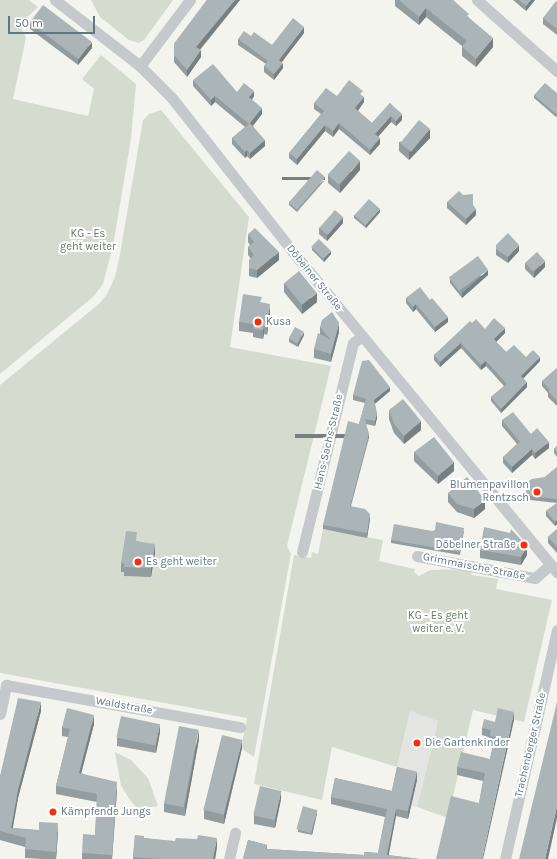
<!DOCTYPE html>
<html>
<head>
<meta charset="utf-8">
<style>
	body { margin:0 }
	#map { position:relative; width:557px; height:859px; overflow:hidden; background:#f4f4ef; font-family:Karla,sans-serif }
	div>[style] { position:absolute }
	.built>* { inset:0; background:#e4e5e3 }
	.green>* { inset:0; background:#d5dccf }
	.street>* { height:11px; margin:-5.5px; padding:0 5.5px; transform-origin:5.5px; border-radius:5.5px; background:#c5c9cb }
	.wall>* { inset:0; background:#939c9e }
	.shaded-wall>* { inset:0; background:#787f81; transform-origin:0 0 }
	.building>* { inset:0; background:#abb5b8; transform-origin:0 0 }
	.dots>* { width:11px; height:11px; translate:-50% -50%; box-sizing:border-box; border:2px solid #fff; border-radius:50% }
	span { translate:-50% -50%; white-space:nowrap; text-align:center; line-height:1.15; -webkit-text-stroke:4px #fff; paint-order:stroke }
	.park-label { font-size:11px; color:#677a5f }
	.street-label { font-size:11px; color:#607783 }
	.poi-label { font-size:11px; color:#607783 }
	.left { translate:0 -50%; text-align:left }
	.right { translate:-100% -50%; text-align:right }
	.scale { position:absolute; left:8px; top:16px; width:87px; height:18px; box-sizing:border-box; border:2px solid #607783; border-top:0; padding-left:5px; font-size:12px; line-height:14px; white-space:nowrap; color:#607783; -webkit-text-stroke:3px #fff; paint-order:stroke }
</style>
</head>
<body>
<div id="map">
	<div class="built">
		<i style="clip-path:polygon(410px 711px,438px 720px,417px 807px,411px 806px,408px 819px,386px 814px)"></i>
	</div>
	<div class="green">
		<i style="clip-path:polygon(0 0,29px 0,38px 7px,20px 24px,26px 38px,13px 99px,88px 116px,94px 89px,82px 79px,101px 55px,136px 84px,131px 139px,113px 246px,103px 284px,94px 296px,0 374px)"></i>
		<i style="clip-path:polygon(91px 0,173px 0,144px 40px,139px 43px,129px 40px,100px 17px)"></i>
		<i style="clip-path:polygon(161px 110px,249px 217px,230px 347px,331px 366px,287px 546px,291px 554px,254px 757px,241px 748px,247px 718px,0 673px,0 385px,100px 303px,107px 294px,115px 277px,120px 254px,143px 120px,149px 114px)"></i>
		<i style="clip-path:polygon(323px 529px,383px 540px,379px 561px,415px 569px,414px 572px,419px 576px,430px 570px,465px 569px,470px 570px,472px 575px,498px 579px,496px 589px,552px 600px,524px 722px,473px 710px,448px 818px,417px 807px,438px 721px,410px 711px,397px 767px,332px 747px,322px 800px,254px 784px,294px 555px,311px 558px,312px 552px,318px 554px)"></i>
		<i style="clip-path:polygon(115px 752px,131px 760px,148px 778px,158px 806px,143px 808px,136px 807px,130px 800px,121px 786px)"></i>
	</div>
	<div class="street">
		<i style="left:55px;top:0;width:108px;rotate:37.8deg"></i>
		<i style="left:140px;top:66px;width:45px;rotate:45deg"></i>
		<i style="left:172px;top:98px;width:196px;rotate:51.8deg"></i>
		<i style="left:293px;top:252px;width:415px;rotate:50.5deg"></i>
		<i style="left:477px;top:0;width:107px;rotate:41.6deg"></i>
		<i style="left:140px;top:66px;width:83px;rotate:-52.9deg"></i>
		<i style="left:302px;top:552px;width:215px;rotate:-76.3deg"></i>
		<i style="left:353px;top:343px;width:11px;rotate:-38deg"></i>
		<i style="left:417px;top:556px;width:120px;rotate:10.6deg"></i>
		<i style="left:535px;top:578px;width:20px;rotate:-41deg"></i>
		<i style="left:0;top:714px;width:30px;rotate:-78deg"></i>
		<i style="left:6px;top:685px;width:238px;rotate:10.2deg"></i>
		<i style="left:229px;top:859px;width:27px;rotate:-77deg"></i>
		<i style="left:505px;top:859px;width:235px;rotate:-77.2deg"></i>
	</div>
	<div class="wall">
		<i style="clip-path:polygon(207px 0,240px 0,200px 50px,201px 57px,187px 77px,174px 62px,174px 44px)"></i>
		<i style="clip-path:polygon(395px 0,453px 0,469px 18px,493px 47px,476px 67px,462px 56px,462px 46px,426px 17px,419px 25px,395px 6px)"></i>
		<i style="clip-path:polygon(513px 0,535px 0,526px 11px)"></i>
		<i style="clip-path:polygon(557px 2px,557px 35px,543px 24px,543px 18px)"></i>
		<i style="clip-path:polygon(30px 23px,92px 48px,78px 65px,30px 29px)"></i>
		<i style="clip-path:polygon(304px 33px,281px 62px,283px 68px,274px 80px,264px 72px,264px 66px,266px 64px,238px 45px,238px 39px,251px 36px,272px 45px)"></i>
		<i style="clip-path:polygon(193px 80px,237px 92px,254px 96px,252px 100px,262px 114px,253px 126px,265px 146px,250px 159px,247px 156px,245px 158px,232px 144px,232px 138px,245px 127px,215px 102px,211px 106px,193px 86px)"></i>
		<i style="clip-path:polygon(557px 93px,557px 116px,556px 117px,534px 98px,534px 95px)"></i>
		<i style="clip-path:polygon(337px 96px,363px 96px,364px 102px,358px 111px,372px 123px,390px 103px,402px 120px,396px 126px,391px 122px,378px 137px,380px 144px,370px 155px,339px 129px,333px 137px,325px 131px,297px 165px,289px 158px,289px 153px,321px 114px,314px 109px,314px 103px)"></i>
		<i style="clip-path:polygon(430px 138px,409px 160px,399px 151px,399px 142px)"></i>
		<i style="clip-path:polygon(360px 170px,340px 193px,328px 183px,328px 175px)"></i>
		<i style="clip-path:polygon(325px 180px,297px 212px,289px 205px,289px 202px)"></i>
		<i style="clip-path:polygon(447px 202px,473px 205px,476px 215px,466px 225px,447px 208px)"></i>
		<i style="clip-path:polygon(380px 212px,366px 228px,354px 218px,354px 215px)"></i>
		<i style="clip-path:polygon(343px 223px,327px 241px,319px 234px,319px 228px)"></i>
		<i style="clip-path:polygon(248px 234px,279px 260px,257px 278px,249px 276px,249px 260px,251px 259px,248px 255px,248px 247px,250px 245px,248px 242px)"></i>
		<i style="clip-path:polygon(496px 245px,519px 251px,508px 263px,496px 255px)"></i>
		<i style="clip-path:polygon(312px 247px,331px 254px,324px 262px,312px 250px)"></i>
		<i style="clip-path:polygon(525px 263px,545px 267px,534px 278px,525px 269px)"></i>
		<i style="clip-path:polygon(488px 275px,462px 298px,450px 283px,450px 278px)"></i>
		<i style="clip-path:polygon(284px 283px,317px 302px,302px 314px,284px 292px)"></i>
		<i style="clip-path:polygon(406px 298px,448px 322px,435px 332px,416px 309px,413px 312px,406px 303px)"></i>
		<i style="clip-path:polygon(262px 303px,270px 313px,267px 335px,264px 334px,263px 339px,253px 337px,253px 333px,239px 331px,239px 322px)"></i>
		<i style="clip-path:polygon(472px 323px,485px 329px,505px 333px,496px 342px,506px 352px,526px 357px,540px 361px,523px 378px,527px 387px,501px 413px,491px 401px,491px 397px,504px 386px,486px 366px,481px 370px,461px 348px,440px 367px,434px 360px,434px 355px)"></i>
		<i style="clip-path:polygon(320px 327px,339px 332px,331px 362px,314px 358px,314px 349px,320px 334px)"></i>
		<i style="clip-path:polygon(304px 335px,298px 347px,289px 342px,289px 339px)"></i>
		<i style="clip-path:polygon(557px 368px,557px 406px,548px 397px,548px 393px,542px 386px,542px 381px)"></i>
		<i style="clip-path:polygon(390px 391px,375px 404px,377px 418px,375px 426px,366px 424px,369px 438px,351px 506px,370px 519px,367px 538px,323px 529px,323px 525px,359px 424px,365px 403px,353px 400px,353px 395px)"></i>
		<i style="clip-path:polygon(389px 410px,421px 430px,404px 444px,394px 433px,389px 419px)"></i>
		<i style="clip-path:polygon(502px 420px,531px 434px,549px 448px,535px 459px,532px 455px,512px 473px,503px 463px,503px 457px,517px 444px,502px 426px)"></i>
		<i style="clip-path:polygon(557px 446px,557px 457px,554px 453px,554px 449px)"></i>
		<i style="clip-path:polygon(414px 452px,454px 471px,438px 484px,414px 461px)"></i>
		<i style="clip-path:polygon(557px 467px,557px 524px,555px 526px,546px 516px,546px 511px,557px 503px,530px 500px,526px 494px,526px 490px,545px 477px)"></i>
		<i style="clip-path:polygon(448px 493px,485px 509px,474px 518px,457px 512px,448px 502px)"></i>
		<i style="clip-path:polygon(557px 529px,557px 553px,548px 543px,548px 537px)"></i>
		<i style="clip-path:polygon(432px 531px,464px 531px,460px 555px,391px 543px,391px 540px)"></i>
		<i style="clip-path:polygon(137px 541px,155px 553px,151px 577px,124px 576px,124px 572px,121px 572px,121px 563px)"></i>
		<i style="clip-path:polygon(480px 550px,527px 555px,521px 565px,480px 558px)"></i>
		<i style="clip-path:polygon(41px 711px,18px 798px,13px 828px,58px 832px,56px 859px,43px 859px,25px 858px,25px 847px,0 840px,0 776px)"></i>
		<i style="clip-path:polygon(514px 720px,479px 803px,483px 781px,457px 775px,457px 767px,490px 759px,493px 744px,490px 743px,490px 738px,482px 735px,482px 728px,495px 722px)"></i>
		<i style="clip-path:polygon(94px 724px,81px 773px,117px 790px,112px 859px,82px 859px,82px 853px,95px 835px,97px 802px,56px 794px,56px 786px,68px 737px,62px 736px,62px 727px)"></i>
		<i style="clip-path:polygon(160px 732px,156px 753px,117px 746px,117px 738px)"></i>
		<i style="clip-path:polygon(199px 739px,185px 816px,164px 812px,164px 804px)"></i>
		<i style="clip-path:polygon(242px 748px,224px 824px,204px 819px,204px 810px)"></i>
		<i style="clip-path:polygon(397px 767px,417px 772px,417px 780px,408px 819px,396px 816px,388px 855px,419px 859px,243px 859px,248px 840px,267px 845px,267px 849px,364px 855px,364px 852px,378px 853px,385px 817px,331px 804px,331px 797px,335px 778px,392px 791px)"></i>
		<i style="clip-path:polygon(281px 799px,275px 828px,254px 824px,254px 815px)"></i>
		<i style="clip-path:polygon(317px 813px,312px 835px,298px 832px,298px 829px)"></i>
		<i style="clip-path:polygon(135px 835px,144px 838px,217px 847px,215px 859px,133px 859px)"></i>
	</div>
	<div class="shaded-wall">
		<i style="clip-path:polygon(235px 0,240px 0,196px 54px,196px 47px)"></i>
		<i style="clip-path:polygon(531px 0,535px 0,526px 11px,526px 6px)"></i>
		<i style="clip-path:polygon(426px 8px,426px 17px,419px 25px,419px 17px)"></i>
		<i style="clip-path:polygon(304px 27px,304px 33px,279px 66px,279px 60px)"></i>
		<i style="clip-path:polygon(493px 38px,493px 47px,476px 67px,476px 59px)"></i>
		<i style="clip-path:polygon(92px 42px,92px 48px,78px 65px,78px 59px)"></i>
		<i style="clip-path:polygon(201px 50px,201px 57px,187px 77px,187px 70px)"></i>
		<i style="clip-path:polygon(283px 63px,283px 68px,274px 80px,274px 74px)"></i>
		<i style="clip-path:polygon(254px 91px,254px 96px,249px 103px,249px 97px)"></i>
		<i style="clip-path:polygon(215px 96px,215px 102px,211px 106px,211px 100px)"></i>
		<i style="clip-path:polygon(364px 97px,364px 102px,355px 114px,355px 108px)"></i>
		<i style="clip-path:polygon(262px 108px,262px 114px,250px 129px,250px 123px)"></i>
		<i style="clip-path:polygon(402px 114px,402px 120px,396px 126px,396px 121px)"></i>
		<i style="clip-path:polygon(391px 116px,391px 122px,375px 140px,375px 134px)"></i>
		<i style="clip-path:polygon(339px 123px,339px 129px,333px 137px,333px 131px)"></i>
		<i style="clip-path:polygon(325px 125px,325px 131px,297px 165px,297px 159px)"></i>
		<i style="clip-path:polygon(430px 129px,430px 138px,409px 160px,409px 152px)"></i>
		<i style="clip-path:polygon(380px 138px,380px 144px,370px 155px,370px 150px)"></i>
		<i style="clip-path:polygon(265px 140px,265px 146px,250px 159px,250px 153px)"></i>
		<i style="clip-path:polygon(247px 150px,247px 156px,245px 158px,245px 152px)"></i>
		<i style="clip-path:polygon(360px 161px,360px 170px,340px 193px,340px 185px)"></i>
		<i style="left:325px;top:177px;width:3px;height:43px;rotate:90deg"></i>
		<i style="clip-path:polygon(380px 209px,380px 212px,366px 228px,366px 225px)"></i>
		<i style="clip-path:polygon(476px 209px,476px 215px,466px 225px,466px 219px)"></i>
		<i style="clip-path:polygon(343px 217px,343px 223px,327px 241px,327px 235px)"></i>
		<i style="clip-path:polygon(519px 245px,519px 251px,508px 263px,508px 257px)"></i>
		<i style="clip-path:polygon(331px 251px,331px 254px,324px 262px,324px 259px)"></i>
		<i style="clip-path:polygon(279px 252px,279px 260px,257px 278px,257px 270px)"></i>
		<i style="clip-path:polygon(545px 261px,545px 267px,534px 278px,534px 272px)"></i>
		<i style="clip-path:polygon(488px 270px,488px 275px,462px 298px,462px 293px)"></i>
		<i style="clip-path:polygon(317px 293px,317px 302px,302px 314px,302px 305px)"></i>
		<i style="clip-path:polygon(270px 304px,270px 313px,267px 335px,267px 326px)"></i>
		<i style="clip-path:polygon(416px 304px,416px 309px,413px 312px,413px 307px)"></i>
		<i style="clip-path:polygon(448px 317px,448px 322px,435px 332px,435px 327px)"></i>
		<i style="clip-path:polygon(339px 323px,339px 332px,331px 362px,331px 354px)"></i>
		<i style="clip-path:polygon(264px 326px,264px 334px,263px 339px,263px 330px)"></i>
		<i style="clip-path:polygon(505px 328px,505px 333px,494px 344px,494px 339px)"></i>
		<i style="clip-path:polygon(304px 332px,304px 335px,298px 347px,298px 344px)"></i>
		<i style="clip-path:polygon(461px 343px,461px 348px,440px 367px,440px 362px)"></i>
		<i style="clip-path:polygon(540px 357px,540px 361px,521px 381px,521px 376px)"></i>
		<i style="clip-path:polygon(486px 361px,486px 366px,481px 370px,481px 365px)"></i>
		<i style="clip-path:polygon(527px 382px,527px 387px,501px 413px,501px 409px)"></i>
		<i style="clip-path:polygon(390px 387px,390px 391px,374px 404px,374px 400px)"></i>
		<i style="clip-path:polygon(377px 413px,377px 418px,375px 426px,375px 421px)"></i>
		<i style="clip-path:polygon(421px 421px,421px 430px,404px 444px,404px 436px)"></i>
		<i style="left:369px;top:434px;width:4px;height:74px;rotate:90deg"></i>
		<i style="clip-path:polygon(549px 442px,549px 448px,535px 459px,535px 453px)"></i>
		<i style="clip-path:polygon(532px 449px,532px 455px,512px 473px,512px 467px)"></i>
		<i style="clip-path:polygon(454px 462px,454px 471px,438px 484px,438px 476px)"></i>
		<i style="clip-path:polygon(485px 500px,485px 509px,474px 518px,474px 509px)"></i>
		<i style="clip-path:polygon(370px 514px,370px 519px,367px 538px,367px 533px)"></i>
		<i style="clip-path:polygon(557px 520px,557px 524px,555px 526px,555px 522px)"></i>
		<i style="clip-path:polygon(155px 544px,155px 553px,151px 577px,151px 568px)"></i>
		<i style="clip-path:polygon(527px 546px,527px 555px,521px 565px,521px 557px)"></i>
		<i style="clip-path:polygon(41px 702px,41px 711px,18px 798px,11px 836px,11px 828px,18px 790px)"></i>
		<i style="clip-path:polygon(514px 712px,514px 720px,483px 859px,482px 859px)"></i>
		<i style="clip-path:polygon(94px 715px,94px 724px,79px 782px,79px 773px)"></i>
		<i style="clip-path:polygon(160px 724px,160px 732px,156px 753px,156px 745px)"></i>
		<i style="clip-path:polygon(199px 730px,199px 739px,185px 816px,185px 807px)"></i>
		<i style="clip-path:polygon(242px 740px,242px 748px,224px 824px,224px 815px)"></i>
		<i style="clip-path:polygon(417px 772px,417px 780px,408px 819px,408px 811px)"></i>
		<i style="clip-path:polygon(117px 782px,117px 790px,112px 859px,112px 855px)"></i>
		<i style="clip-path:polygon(281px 791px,281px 799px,275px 828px,275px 820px)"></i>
		<i style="clip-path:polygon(557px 806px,557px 818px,548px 859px,545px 859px)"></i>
		<i style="clip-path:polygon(396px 809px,396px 816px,388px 859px,387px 855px)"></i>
		<i style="clip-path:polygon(317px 810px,317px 813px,312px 835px,312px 832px)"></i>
		<i style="clip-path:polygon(58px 823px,58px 832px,56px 859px,56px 852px)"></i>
		<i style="clip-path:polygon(217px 838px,217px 847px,215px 859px,213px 859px)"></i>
	</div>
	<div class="building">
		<i style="clip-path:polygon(207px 0,235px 0,196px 47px,201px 50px,187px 70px,174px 55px,174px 44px)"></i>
		<i style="clip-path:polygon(399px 0,453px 0,469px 14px,467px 16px,493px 38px,476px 59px,462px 47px,467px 41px,426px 8px,419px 17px)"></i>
		<i style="clip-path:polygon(519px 0,531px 0,526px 6px)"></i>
		<i style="clip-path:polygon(556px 1px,557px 2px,557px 29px,543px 18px)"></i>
		<i style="left:43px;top:5px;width:61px;height:22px;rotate:37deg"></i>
		<i style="clip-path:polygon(293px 18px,304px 27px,279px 60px,283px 63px,274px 74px,264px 66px,268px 61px,238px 39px,244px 31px,251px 36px,254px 32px,272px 45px)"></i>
		<i style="clip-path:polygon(213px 64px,237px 92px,244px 83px,254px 91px,249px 97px,262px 108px,250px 123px,265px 140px,250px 153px,247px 150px,245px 152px,232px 138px,249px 124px,215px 96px,211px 100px,193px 80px)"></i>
		<i style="clip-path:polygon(349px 80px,363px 91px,360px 94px,364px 97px,355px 108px,372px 123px,390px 103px,402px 114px,396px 121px,391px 116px,375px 134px,380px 138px,370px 150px,339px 123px,333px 131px,325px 125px,297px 159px,289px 153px,324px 111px,314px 103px,326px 88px,337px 96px)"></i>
		<i style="clip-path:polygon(545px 83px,557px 93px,557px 113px,556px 114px,534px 95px)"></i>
		<i style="left:419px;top:120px;width:14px;height:30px;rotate:39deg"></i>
		<i style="left:349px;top:151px;width:15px;height:32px;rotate:42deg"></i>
		<i style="left:317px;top:170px;width:11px;height:43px;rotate:41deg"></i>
		<i style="clip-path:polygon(459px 191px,463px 195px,473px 194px,473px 205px,476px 209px,466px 219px,447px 202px)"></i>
		<i style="left:369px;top:199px;width:15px;height:22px;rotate:42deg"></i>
		<i style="left:335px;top:210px;width:11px;height:24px;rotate:41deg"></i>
		<i style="clip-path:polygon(255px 228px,279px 252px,257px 270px,249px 268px,249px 260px,254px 255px,248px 247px,254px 242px,248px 234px)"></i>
		<i style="clip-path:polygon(508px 233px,519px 245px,508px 257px,496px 249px,496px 245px)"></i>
		<i style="left:319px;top:239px;width:17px;height:11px;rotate:45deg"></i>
		<i style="left:537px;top:252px;width:12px;height:16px;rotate:48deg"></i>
		<i style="left:478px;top:256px;width:17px;height:36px;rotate:54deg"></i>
		<i style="left:299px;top:271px;width:28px;height:19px;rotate:51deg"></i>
		<i style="clip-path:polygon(420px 287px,430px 300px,432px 298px,448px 317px,435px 327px,416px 304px,413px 307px,406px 298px)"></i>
		<i style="clip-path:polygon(243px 294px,262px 297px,260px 302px,270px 304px,267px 326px,264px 326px,263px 330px,253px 329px,254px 324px,239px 322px)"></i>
		<i style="clip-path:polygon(332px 312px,339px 323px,331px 354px,314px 349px,318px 333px,331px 340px,320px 327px,322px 320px)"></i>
		<i style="clip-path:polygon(494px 318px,505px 328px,494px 339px,506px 352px,514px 345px,526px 357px,533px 350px,540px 357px,521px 376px,527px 382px,501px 409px,491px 397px,507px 384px,486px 361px,481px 365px,461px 343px,440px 362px,434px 355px,470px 321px,472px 323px,476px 319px,485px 329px)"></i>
		<i style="left:295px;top:327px;width:10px;height:13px;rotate:29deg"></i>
		<i style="clip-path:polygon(369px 360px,390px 387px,374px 400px,377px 413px,375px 421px,365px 419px,369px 434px,350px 506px,365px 509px,370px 514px,367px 533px,323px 525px,348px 421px,359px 424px,366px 399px,353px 395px,362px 361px)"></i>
		<i style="clip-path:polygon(557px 368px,557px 401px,548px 391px,550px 390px,542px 381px)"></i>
		<i style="clip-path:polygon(403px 399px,421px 421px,404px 436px,394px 424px,389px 410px)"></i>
		<i style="clip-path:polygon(513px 412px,531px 434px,537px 428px,549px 442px,535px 453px,532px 449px,512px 467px,503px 457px,520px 442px,502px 420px)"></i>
		<i style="clip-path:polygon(434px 437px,454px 462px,438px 476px,414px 452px)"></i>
		<i style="clip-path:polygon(557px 446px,557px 453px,554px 449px)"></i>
		<i style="clip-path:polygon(557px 467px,557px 499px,530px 496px,526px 490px,526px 483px,532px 479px,545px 477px)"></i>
		<i style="clip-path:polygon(467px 477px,485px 500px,474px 509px,457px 504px,448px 493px)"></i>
		<i style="clip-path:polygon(557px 503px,557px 520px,555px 522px,546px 511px)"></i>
		<i style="clip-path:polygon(436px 522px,464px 528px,460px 552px,391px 540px,394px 524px,432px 531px,435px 530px)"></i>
		<i style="clip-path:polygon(484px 527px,510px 533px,511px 529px,527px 546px,521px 557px,480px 550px)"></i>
		<i style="clip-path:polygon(557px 529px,557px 547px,548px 537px)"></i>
		<i style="clip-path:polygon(126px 531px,137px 532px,136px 541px,155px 544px,151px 568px,124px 567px,125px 564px,121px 563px)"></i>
		<i style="clip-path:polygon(18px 698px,41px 702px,18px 790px,11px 828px,39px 830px,39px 822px,58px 823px,56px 852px,25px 849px,26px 838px,0 831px,0 776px)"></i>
		<i style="clip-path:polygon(557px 702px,557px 806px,545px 859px,519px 859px)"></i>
		<i style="clip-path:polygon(67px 708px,94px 715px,79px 773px,117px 782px,112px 855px,82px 853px,83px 834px,95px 835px,97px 794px,56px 786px,70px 729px,62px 727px)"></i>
		<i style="clip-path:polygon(498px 708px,514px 712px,482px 859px,436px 859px,451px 796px,479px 803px,485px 773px,457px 767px,461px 752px,490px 759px,495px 737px,490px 736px,491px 730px,482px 728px,484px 719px,495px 722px)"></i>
		<i style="left:121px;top:716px;width:40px;height:22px;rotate:12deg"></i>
		<i style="left:179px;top:726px;width:20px;height:79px;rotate:11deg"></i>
		<i style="left:222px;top:735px;width:21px;height:77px;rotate:14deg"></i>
		<i style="clip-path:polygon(397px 767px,417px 772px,408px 811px,396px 809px,387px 855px,419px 859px,243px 859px,248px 840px,267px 845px,266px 849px,364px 855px,364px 852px,378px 853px,387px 809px,331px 797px,335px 778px,392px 791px)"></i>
		<i style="left:260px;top:786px;width:22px;height:30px;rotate:13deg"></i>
		<i style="left:303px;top:806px;width:15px;height:24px;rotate:16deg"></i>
		<i style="clip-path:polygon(135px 835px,144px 836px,144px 838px,175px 841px,176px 838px,197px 839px,198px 835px,217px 838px,213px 859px,158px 859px,133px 857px)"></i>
	</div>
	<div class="dots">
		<i style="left:258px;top:322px;background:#f42e0f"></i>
		<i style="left:537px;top:492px;background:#f42e0f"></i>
		<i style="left:524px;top:545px;background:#f42e0f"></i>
		<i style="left:138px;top:562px;background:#f42e0f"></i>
		<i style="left:417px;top:743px;background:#f42e0f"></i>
		<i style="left:53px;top:812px;background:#f42e0f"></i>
	</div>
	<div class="park-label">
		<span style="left:88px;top:241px">KG - Es<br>geht weiter</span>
		<span style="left:438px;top:623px">KG - Es geht<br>weiter e. V.</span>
	</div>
	<div class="street-label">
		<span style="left:314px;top:278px;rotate:51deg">Döbelner Straße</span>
		<span style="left:329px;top:442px;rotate:-77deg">Hans-Sachs-Straße</span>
		<span style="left:474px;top:567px;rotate:11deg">Grimmaische Straße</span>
		<span style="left:124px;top:706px;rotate:10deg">Waldstraße</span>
		<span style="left:531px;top:745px;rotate:-77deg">Trachenberger Straße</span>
	</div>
	<div class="poi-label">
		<span class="left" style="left:266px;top:322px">Kusa</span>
		<span class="right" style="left:529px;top:492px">Blumenpavillon<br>Rentzsch</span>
		<span class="right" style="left:516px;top:545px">Döbelner Straße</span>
		<span class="left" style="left:146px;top:562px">Es geht weiter</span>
		<span class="left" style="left:425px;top:743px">Die Gartenkinder</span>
		<span class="left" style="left:61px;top:812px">Kämpfende Jungs</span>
	</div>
	<div class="scale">50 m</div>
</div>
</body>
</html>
